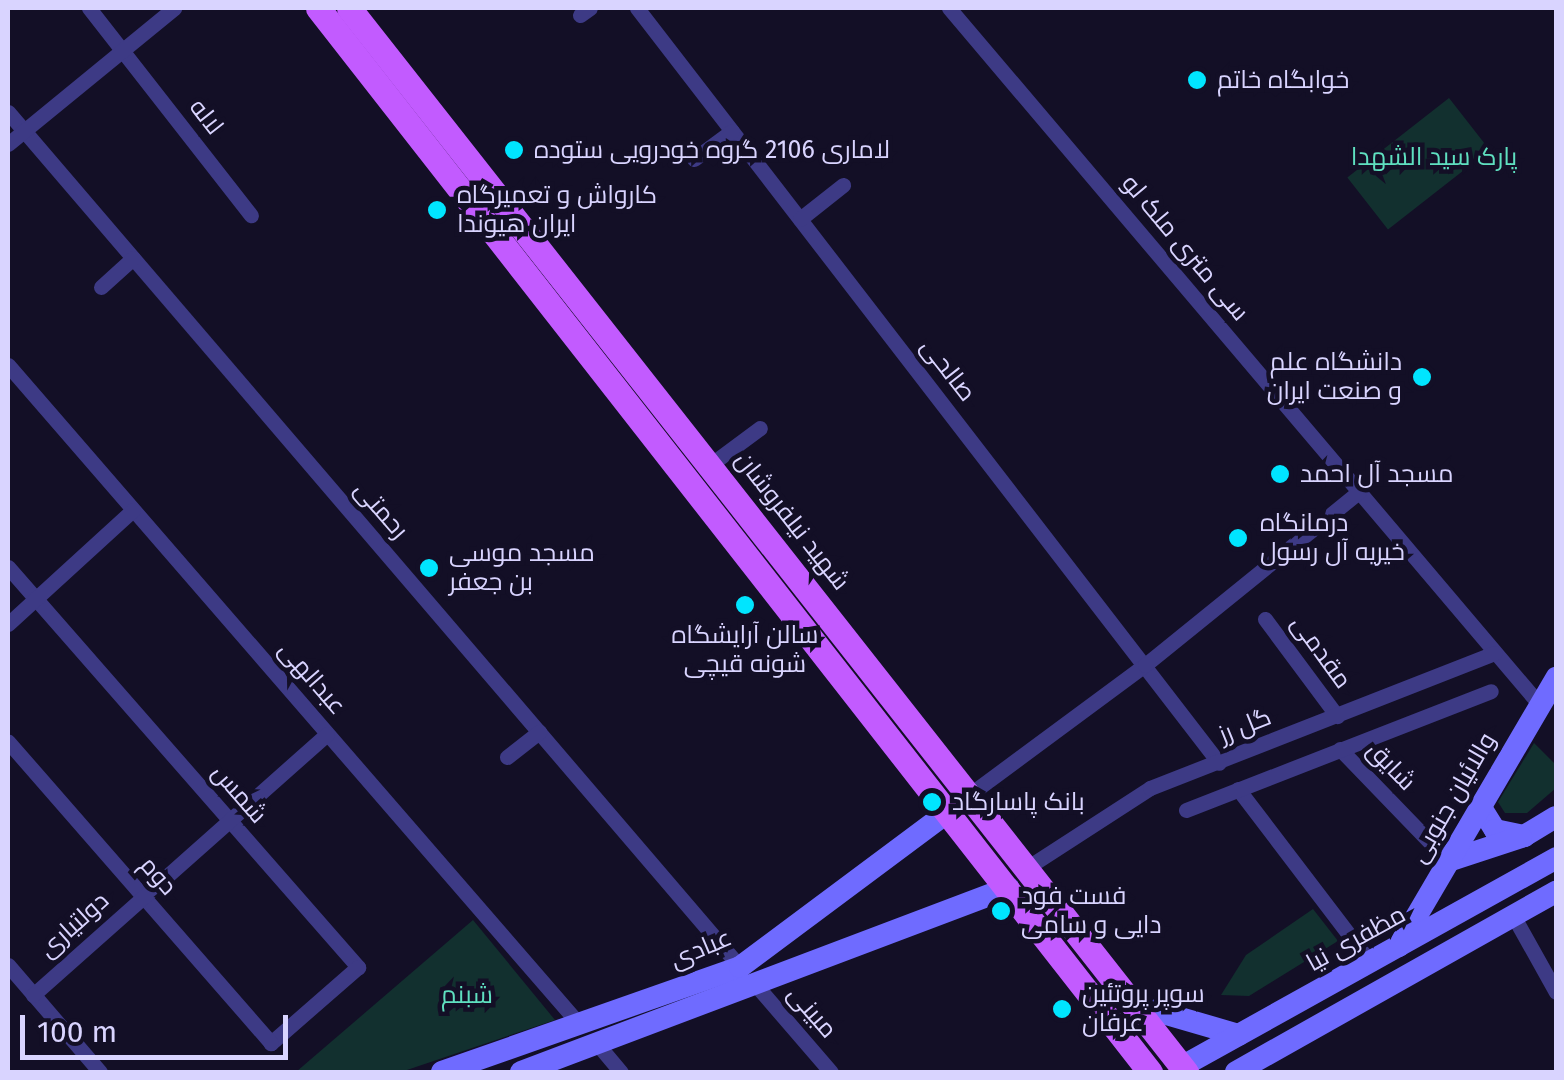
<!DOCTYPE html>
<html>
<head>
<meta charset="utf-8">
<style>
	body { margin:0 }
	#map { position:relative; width:1564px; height:1080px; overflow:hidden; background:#130f26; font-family:"Fira Sans",Cairo,sans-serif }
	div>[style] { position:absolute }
	.green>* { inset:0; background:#12302f; transform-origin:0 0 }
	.minor>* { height:15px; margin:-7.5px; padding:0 7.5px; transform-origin:7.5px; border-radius:7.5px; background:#3d3a85 }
	.secondary>* { height:22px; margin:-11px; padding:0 11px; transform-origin:11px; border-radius:11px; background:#6f6bff }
	.primary>* { height:25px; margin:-12.5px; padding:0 12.5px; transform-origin:12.5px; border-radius:12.5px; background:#c25bff }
	.dots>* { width:28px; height:28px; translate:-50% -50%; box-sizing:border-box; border:5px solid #130f26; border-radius:50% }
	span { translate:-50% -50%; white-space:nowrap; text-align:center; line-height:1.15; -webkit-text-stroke:9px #130f26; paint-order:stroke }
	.poi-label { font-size:25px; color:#d9d4ff }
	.left { translate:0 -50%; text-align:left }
	.right { translate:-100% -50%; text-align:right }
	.street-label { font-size:25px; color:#d9d4ff }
	.park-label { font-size:25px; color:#5fe0c0 }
	.frame { position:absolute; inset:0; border:10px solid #d9d4ff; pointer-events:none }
	.scale { position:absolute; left:20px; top:1015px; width:268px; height:45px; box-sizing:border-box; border:5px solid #d9d4ff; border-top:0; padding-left:12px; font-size:30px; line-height:35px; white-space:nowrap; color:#d9d4ff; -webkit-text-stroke:8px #130f26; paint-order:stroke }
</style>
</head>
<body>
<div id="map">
	<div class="green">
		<i style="left:1449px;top:98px;width:66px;height:129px;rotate:52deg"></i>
		<i style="clip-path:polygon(1534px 743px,1556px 765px,1556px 788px,1527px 813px,1505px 813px,1498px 802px)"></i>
		<i style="clip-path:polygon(1313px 909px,1338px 941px,1249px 996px,1221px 995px,1246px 955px)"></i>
		<i style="clip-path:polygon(473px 920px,555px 1020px,401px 1072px,296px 1072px)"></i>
	</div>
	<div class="minor">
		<i style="left:89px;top:8px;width:263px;rotate:52deg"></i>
		<i style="left:637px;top:8px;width:953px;rotate:52.37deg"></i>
		<i style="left:949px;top:8px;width:912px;rotate:49.71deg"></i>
		<i style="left:580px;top:15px;width:12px;rotate:-35deg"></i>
		<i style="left:8px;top:112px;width:1126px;rotate:49.43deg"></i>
		<i style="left:8px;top:144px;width:215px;rotate:-39.3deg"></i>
		<i style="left:694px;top:159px;width:47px;rotate:-36.4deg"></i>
		<i style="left:800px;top:219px;width:55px;rotate:-38.3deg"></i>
		<i style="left:101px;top:287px;width:43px;rotate:-42.2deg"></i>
		<i style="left:8px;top:365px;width:872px;rotate:49.09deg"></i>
		<i style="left:710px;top:465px;width:62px;rotate:-36.5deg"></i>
		<i style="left:8px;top:567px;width:532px;rotate:48.81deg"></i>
		<i style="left:358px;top:967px;width:116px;rotate:138.9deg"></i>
		<i style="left:271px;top:1043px;width:400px;rotate:-131.1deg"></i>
		<i style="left:1265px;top:619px;width:121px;rotate:53.4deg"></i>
		<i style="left:8px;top:624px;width:169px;rotate:-42.4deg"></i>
		<i style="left:1340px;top:749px;width:156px;rotate:46deg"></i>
		<i style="left:507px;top:757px;width:41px;rotate:-38deg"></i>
		<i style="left:1238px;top:789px;width:218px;rotate:52.7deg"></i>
		<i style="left:969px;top:795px;width:219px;rotate:-36.5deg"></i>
		<i style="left:1145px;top:665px;width:275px;rotate:-39deg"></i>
		<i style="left:1186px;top:810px;width:327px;rotate:-21.3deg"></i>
		<i style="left:1025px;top:869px;width:149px;rotate:-32.9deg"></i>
		<i style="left:1150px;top:788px;width:370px;rotate:-21.4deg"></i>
		<i style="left:1514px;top:917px;width:86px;rotate:60.8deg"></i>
		<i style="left:8px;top:965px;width:141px;rotate:49.3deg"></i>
		<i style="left:755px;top:984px;width:116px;rotate:49.2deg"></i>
		<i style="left:33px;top:995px;width:393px;rotate:-41.6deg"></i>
		<i style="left:599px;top:1046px;width:34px;rotate:50deg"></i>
	</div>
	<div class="secondary">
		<i style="left:1480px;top:806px;width:28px;rotate:58deg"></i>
		<i style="left:1495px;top:830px;width:30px;rotate:12deg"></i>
		<i style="left:1524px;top:836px;width:37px;rotate:-31deg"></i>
		<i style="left:1448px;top:861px;width:77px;rotate:-18.2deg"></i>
		<i style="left:1399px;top:946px;width:311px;rotate:-59.6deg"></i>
		<i style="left:1132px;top:1004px;width:111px;rotate:16.2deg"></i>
		<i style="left:1181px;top:1067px;width:429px;rotate:-29.1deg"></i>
		<i style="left:442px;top:1072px;width:316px;rotate:-19.4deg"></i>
		<i style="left:740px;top:967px;width:259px;rotate:-36.7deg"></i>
		<i style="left:521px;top:1072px;width:521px;rotate:-20.7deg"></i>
		<i style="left:1236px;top:1072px;width:367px;rotate:-29.4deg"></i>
	</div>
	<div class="primary">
		<i style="left:318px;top:8px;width:1351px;rotate:51.98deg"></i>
		<i style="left:349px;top:8px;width:1354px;rotate:51.81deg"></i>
	</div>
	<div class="dots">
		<i style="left:1197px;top:80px;background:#00e5ff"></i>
		<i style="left:514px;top:150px;background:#00e5ff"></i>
		<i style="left:437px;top:210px;background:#00e5ff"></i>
		<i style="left:1422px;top:377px;background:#00e5ff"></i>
		<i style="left:1280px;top:474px;background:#00e5ff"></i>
		<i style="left:1238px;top:538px;background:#00e5ff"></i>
		<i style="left:429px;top:568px;background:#00e5ff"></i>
		<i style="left:745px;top:605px;background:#00e5ff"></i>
		<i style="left:932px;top:802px;background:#00e5ff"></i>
		<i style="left:1001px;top:911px;background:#00e5ff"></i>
		<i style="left:1062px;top:1009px;background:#00e5ff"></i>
	</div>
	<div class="poi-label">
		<span class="left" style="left:1217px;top:80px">خوابگاه خاتم</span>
		<span class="left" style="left:534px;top:150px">لاماری 2106 گروه خودرویی ستوده</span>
		<span class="left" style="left:457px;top:210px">کارواش و تعمیرگاه<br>ایران هیوندا</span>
		<span class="right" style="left:1402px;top:377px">دانشگاه علم<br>و صنعت ایران</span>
		<span class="left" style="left:1300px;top:474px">مسجد آل احمد</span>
		<span class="left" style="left:1260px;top:538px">درمانگاه<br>خیریه آل رسول</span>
		<span class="left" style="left:449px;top:568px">مسجد موسی<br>بن جعفر</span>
		<span style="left:745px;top:650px">سالن آرایشگاه<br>شونه قیچی</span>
		<span class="left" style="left:952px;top:802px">بانک پاسارگاد</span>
		<span class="left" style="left:1021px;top:911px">فست فود<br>دایی و سامی</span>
		<span class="left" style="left:1082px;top:1009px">سوپر پروتئین<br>عرفان</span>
	</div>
	<div class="street-label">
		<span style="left:206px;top:117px;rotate:52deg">لاله</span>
		<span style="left:1185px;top:248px;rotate:50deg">سی متری ملک لو</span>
		<span style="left:948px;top:370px;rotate:52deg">صالحی</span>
		<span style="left:381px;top:510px;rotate:49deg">رحمتی</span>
		<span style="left:792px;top:521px;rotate:52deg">شهید نیلفروشان</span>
		<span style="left:1321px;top:652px;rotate:54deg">مقدمی</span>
		<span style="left:312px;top:678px;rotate:49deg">عبدالهی</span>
		<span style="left:1245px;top:726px;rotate:-22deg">گل رز</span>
		<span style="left:1391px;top:766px;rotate:46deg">شایق</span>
		<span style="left:239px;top:794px;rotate:49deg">شمس</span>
		<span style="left:1453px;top:798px;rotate:-60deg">والائیان جنوبی</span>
		<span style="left:158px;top:876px;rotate:49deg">دوم</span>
		<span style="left:74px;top:925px;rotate:-42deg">دولتیاری</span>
		<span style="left:1356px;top:939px;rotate:-29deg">مظفری نیا</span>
		<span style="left:701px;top:949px;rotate:-23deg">عبادی</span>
		<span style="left:812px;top:1012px;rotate:49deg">مبینی</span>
	</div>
	<div class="park-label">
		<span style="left:1434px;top:157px">پارک سید الشهدا</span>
		<span style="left:467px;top:995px">شبنم</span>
	</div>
	<div class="frame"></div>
	<div class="scale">100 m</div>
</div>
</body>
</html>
